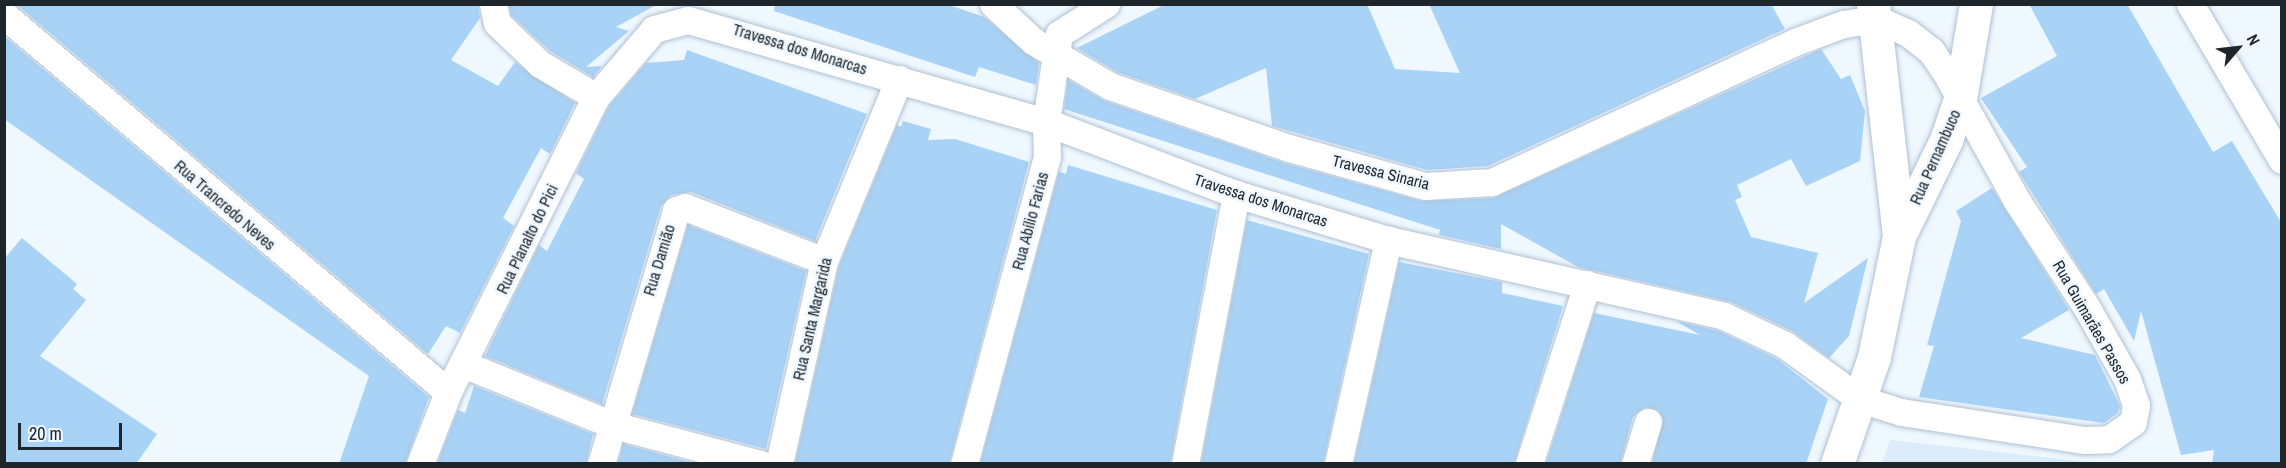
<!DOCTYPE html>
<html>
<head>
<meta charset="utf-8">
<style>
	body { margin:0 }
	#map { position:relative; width:2286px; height:468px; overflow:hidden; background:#eff7ff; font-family:"Archivo Narrow",sans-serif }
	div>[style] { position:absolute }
	.built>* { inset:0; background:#dcecfa }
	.building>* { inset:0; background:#a8d2f6 }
	.roads { filter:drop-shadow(0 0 2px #aec1d3) drop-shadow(0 0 2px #aec1d3) }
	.street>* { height:27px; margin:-13.5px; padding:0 13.5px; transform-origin:13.5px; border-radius:13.5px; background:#fff }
	.secondary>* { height:33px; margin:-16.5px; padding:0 16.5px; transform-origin:16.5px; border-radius:16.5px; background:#fff }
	span { translate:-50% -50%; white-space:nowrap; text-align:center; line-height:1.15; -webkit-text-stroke:5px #eff7ff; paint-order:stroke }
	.street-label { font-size:16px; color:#1e262c }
	.frame { position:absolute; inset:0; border:6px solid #1e262c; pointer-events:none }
	.north { position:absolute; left:2208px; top:18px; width:60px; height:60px; -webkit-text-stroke:4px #eff7ff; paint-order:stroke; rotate:62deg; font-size:16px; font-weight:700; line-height:24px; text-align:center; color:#1e262c }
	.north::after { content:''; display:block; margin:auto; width:21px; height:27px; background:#1e262c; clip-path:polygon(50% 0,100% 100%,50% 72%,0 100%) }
	.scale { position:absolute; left:18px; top:423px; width:104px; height:27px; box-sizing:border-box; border:3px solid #1e262c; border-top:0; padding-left:8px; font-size:18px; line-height:21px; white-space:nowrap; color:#1e262c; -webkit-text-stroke:4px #eff7ff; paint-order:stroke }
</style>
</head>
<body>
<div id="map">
	<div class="built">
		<i style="clip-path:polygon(1890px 440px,2097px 463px,1882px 463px)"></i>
	</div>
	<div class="building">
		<i style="clip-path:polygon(16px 4px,478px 4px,480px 18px,451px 60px,498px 86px,515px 62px,575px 103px,550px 154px,541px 148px,503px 218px,514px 226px,460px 333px,446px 326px,428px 354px)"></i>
		<i style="clip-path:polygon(509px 4px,658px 4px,616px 27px,629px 31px,586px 67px,602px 66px,593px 77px,550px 51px,511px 15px)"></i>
		<i style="clip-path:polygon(775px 4px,946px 4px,984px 17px,1039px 63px,1036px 85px,979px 67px,975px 77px,774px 11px)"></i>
		<i style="clip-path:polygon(1166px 4px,1367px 4px,1395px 69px,1460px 73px,1429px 4px,1771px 4px,1785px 29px,1488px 166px,1427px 170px,1272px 126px,1266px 68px,1195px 99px,1117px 72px,1077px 48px)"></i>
		<i style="clip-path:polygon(2029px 4px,2127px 4px,2213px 152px,2232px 141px,2282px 224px,2282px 464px,2212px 464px,2214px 450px,2181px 455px,2141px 311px,2134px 341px,2104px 289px,2096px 294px,2019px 172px,2027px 167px,1981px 98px,2057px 56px)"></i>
		<i style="clip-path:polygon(4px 36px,429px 397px,405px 464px,339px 464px,369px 376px,4px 119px)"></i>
		<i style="clip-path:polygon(1821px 49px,1841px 79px,1850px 75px,1865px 111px,1860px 161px,1806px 186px,1791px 159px,1737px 185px,1742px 197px,1735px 200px,1751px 237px,1818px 253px,1804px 303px,1868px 258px,1849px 336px,1829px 358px,1792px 331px,1731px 302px,1578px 267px,1501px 224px,1501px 249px,1439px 235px,1440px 230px,1064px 109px,1068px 80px,1105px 101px,1284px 163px,1421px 201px,1493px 198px)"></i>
		<i style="clip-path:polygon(687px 50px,867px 114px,815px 241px,691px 192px,671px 195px,661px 206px,602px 404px,485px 356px,539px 245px,547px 251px,584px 179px,576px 173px,609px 106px,646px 63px,684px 60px)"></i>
		<i style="clip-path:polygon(903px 121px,931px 129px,928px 140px,955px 139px,1029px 162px,949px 464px,795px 464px,839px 266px,897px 125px,901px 127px)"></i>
		<i style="clip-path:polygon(1068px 165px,1217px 210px,1170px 464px,980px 464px,1059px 172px,1066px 174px)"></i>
		<i style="clip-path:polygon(1992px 188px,2069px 310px,2021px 338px,2095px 355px,2120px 406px,2118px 413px,2104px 423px,1919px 397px,1934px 346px,1927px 345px,1961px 221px,1956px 211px)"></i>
		<i style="clip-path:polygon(1247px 220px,1369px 254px,1323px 464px,1201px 464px)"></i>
		<i style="clip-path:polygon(688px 225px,806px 271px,766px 449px,632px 414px)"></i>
		<i style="clip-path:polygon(22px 238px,77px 284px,73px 289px,86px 300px,40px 356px,157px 434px,136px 464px,4px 464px,4px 259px)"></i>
		<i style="clip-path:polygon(1399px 262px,1502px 282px,1502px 293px,1563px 306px,1514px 464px,1354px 464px)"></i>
		<i style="clip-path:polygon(1594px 313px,1700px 335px,1676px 321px,1719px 331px,1777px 359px,1828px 399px,1806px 464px,1652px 464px,1663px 419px,1659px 411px,1645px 407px,1633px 417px,1620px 464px,1546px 464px)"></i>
		<i style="clip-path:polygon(474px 386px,593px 434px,586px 464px,437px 464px,458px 410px,465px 413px)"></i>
		<i style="clip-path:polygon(623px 444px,697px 464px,618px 464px)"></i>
	</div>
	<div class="roads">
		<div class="street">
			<i style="left:493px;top:4px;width:19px;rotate:78deg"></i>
			<i style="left:497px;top:23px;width:59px;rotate:43.6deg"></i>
			<i style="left:540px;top:64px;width:65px;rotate:30.5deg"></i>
			<i style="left:2190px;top:4px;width:181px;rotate:59.5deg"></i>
			<i style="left:4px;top:15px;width:582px;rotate:40.33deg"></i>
			<i style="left:463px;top:364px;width:162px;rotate:22.1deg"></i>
			<i style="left:613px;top:425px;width:153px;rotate:14.8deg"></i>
			<i style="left:420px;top:464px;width:77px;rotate:-68.7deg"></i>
			<i style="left:448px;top:392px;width:330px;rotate:-63.4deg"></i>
			<i style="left:596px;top:97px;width:89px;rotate:-49.5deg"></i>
			<i style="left:654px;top:29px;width:35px;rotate:-15deg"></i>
			<i style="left:688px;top:20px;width:372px;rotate:15.9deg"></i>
			<i style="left:1046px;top:122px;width:203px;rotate:20.8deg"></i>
			<i style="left:1236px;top:194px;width:159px;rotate:16.8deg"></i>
			<i style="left:1388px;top:240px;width:344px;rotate:12.7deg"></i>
			<i style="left:1724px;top:316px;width:68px;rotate:25.4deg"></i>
			<i style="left:1785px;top:345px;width:92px;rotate:35.8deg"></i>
			<i style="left:1860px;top:399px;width:43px;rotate:17.6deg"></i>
			<i style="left:1901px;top:412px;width:186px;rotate:8.7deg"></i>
			<i style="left:2085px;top:440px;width:24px;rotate:-2deg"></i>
			<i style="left:2109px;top:439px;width:29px;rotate:-35deg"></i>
			<i style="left:2133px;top:422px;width:17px;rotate:-80deg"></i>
			<i style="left:2136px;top:405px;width:28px;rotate:-109deg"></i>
			<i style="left:2127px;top:379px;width:81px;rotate:-119.4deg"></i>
			<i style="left:2087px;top:308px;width:128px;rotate:-123.2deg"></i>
			<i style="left:2017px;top:201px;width:146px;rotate:-119deg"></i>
			<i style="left:1946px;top:73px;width:27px;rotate:-124deg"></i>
			<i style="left:1931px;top:51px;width:29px;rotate:-142deg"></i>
			<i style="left:1908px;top:33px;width:35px;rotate:-156deg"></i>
			<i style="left:1876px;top:19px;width:33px;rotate:171deg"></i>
			<i style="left:1843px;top:24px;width:51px;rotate:159.4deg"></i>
			<i style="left:1795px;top:42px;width:334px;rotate:155.2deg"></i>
			<i style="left:1492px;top:182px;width:67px;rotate:176.6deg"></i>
			<i style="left:1425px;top:186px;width:141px;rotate:-164.4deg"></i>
			<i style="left:1289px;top:148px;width:189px;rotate:-160.9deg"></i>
			<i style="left:1110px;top:86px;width:89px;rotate:-149.7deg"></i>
			<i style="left:1033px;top:41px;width:54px;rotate:-137.2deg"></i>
			<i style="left:601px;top:464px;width:265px;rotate:-73.5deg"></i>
			<i style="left:676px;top:210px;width:9px;rotate:-18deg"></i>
			<i style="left:685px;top:207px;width:149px;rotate:21.2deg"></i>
			<i style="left:779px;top:464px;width:208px;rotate:-77.5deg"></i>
			<i style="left:824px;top:261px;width:197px;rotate:-67.6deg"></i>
			<i style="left:964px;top:464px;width:318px;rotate:-74.9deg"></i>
			<i style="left:1047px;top:157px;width:35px;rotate:-92deg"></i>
			<i style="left:1046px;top:122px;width:89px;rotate:-81.6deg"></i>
			<i style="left:1059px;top:34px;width:56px;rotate:-32.6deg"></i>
			<i style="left:1185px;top:464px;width:275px;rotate:-79.3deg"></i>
			<i style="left:1338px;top:464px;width:230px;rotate:-77.4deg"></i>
			<i style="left:1529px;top:464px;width:189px;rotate:-72.1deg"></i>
			<i style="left:1635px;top:464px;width:44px;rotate:-72.8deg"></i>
		</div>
		<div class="secondary">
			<i style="left:1900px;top:234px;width:105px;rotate:-63.9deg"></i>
			<i style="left:1946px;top:140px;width:43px;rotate:-71.1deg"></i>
			<i style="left:1960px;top:99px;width:96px;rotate:-80.4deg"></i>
			<i style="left:1837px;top:464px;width:113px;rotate:-70.9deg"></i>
			<i style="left:1874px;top:357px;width:124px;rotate:-78.3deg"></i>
			<i style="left:1899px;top:236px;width:233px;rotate:-96.4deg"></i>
		</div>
	</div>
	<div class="street-label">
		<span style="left:800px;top:49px;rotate:17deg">Travessa dos Monarcas</span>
		<span style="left:1935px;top:157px;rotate:-66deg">Rua Pernambuco</span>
		<span style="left:1381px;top:172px;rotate:14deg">Travessa Sinaria</span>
		<span style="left:1261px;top:200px;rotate:18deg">Travessa dos Monarcas</span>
		<span style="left:225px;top:205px;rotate:41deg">Rua Trancredo Neves</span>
		<span style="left:1030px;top:221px;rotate:-75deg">Rua Abílio Farias</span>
		<span style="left:527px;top:239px;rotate:-64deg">Rua Planalto do Pici</span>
		<span style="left:659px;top:260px;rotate:-73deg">Rua Damião</span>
		<span style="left:812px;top:319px;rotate:-77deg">Rua Santa Margarida</span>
		<span style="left:2092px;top:322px;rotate:60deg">Rua Guimarães Passos</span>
	</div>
	<div class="frame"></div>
	<div class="north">N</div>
	<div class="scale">20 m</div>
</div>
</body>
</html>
